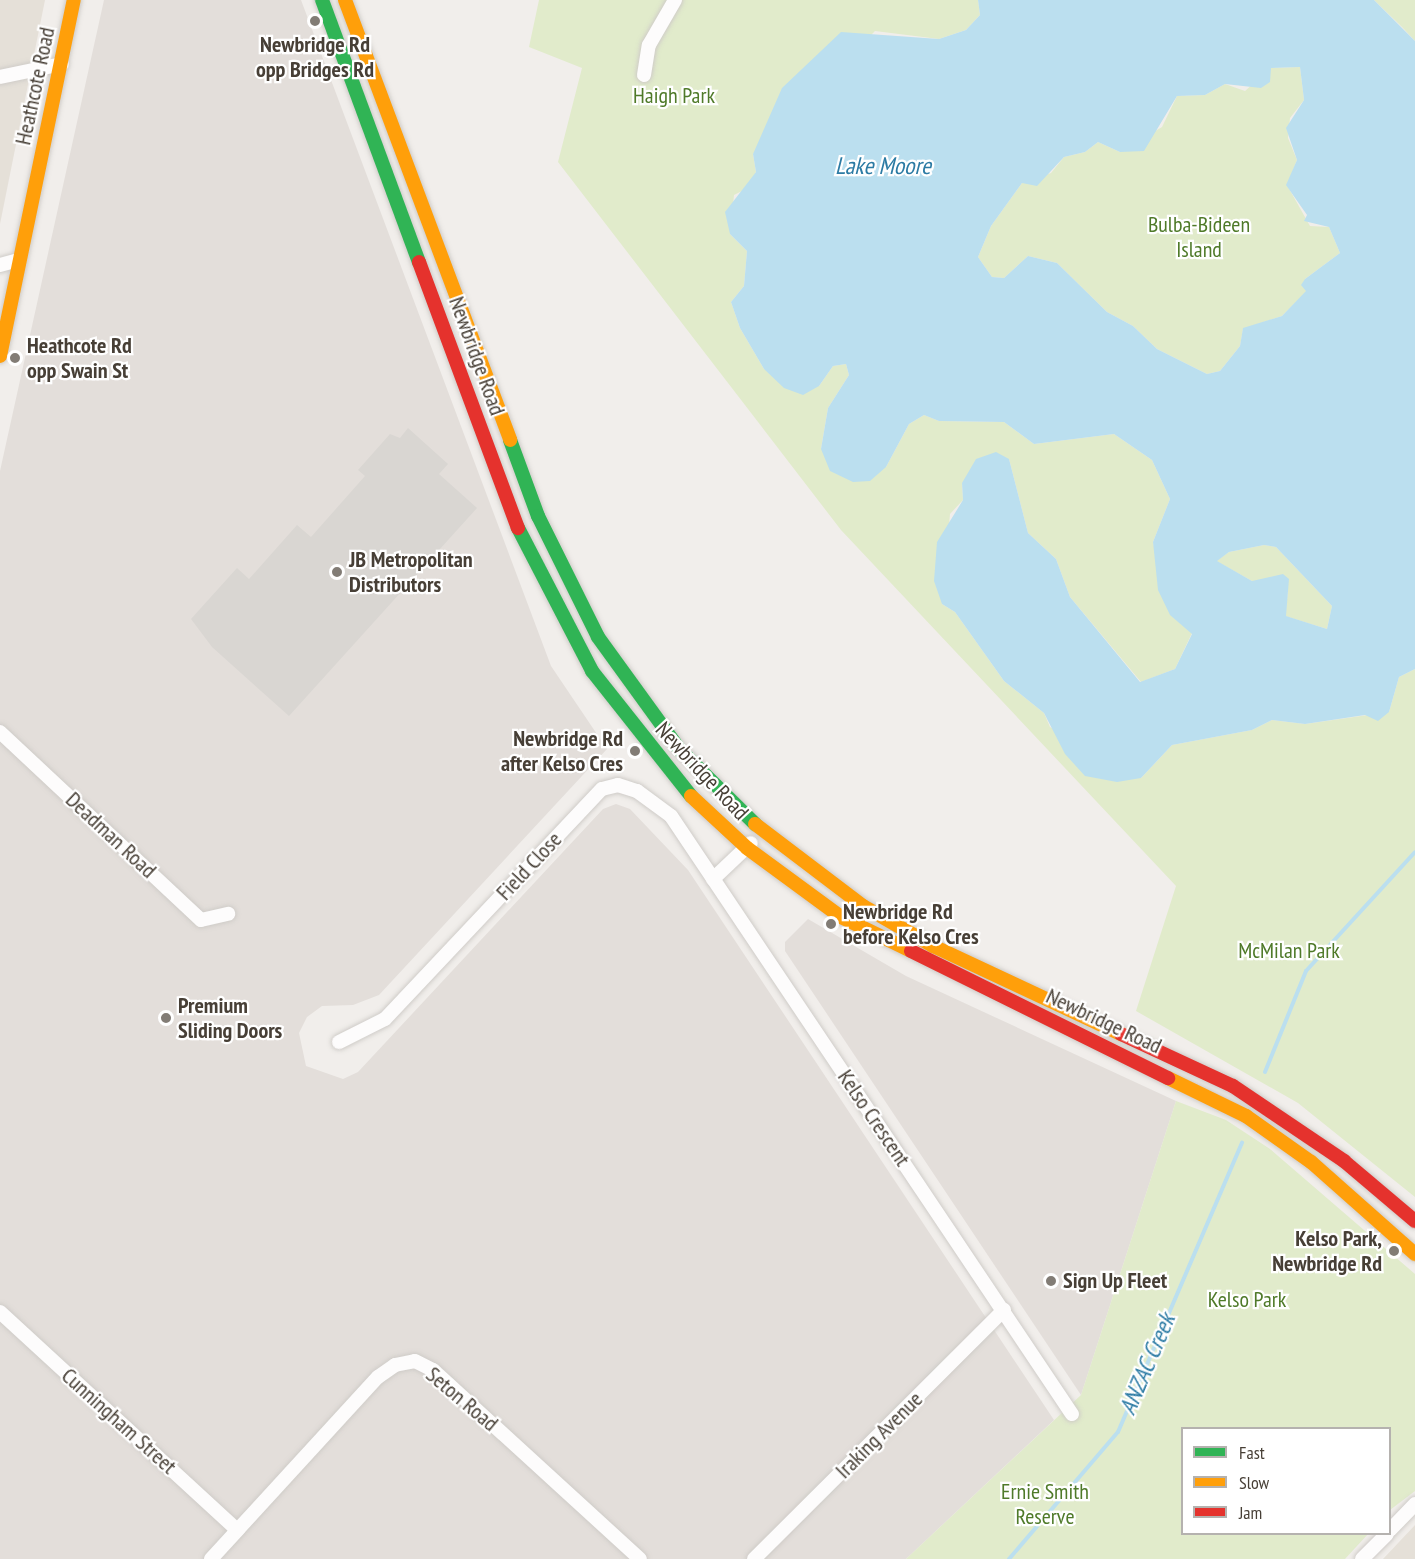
<!DOCTYPE html>
<html>
<head>
<meta charset="utf-8">
<style>
	body { margin:0 }
	#map { position:relative; width:1415px; height:1559px; overflow:hidden; background:#f1eeeb; font-family:"PT Sans Narrow",sans-serif }
	div>[style] { position:absolute }
	.residential>* { inset:0; background:#e5e0d8 }
	.industrial>* { inset:0; background:#e3deda }
	.green>* { inset:0; background:#e1ebcb }
	.water>* { inset:0; background:#bbdfef }
	.stream>* { height:4px; margin:-2px; padding:0 2px; transform-origin:2px; border-radius:2px; background:#bbdfef }
	.building>* { inset:0; background:#d9d6d2 }
	.roads { filter:drop-shadow(0 0 2px #cfccc8) drop-shadow(0 0 2px #cfccc8) }
	.street>* { height:14px; margin:-7px; padding:0 7px; transform-origin:7px; border-radius:7px; background:#fdfcfc }
	.fast>* { height:14px; margin:-7px; padding:0 7px; transform-origin:7px; border-radius:7px; background:#30b455 }
	.slow>* { height:14px; margin:-7px; padding:0 7px; transform-origin:7px; border-radius:7px; background:#ff9f0a }
	.jam>* { height:14px; margin:-7px; padding:0 7px; transform-origin:7px; border-radius:7px; background:#e5322d }
	.dots>* { width:16px; height:16px; translate:-50% -50%; box-sizing:border-box; border:3px solid #fff; border-radius:50% }
	span { translate:-50% -50%; white-space:nowrap; text-align:center; line-height:1.15; -webkit-text-stroke:4.5px #fff; paint-order:stroke }
	.poi-label { font-size:22px; color:#473f36; font-weight:700 }
	.left { translate:0 -50%; text-align:left }
	.right { translate:-100% -50%; text-align:right }
	.street-label { font-size:22px; color:#473f36 }
	.park-label { font-size:22px; color:#4f7a29 }
	.water-label { font-size:24px; color:#2c7ba4; font-style:italic }
	.legend { position:absolute; left:1181px; top:1427px; width:210px; height:108px; box-sizing:border-box; background:#fff; border:2px solid #b5b2af; margin:0; padding:8px 10px; list-style:none; font-size:18px; color:#473f36 }
	.legend li { display:flex; align-items:center; gap:12px; height:30px }
	.legend b { width:30px; border:2px solid #b5b2af }
</style>
</head>
<body>
<div id="map">
	<div class="residential">
		<i style="clip-path:polygon(0 0,45px 0,0 224px)"></i>
		<i style="clip-path:polygon(1415px 1525px,1415px 1559px,1383px 1559px)"></i>
	</div>
	<div class="industrial">
		<i style="clip-path:polygon(104px 0,301px 0,551px 666px,607px 749px,379px 995px,353px 1005px,322px 1006px,307px 1017px,299px 1033px,306px 1066px,343px 1079px,358px 1072px,603px 809px,616px 804px,630px 809px,688px 870px,1054px 1420px,906px 1559px,0 1559px,0 471px)"></i>
		<i style="clip-path:polygon(808px 919px,906px 976px,1176px 1101px,1081px 1395px,785px 951px,785px 942px)"></i>
	</div>
	<div class="green">
		<i style="clip-path:polygon(539px 0,978px 0,980px 15px,966px 30px,939px 39px,875px 31px,753px 154px,756px 172px,748px 188px,734px 195px,730px 234px,747px 251px,744px 286px,731px 302px,740px 328px,764px 369px,819px 386px,833px 366px,846px 364px,849px 375px,828px 408px,821px 449px,886px 467px,909px 424px,924px 415px,939px 421px,1004px 422px,1034px 444px,1114px 434px,1152px 460px,1170px 499px,1153px 542px,1171px 615px,1192px 633px,1175px 669px,1141px 682px,1070px 597px,1056px 559px,1028px 533px,1009px 459px,962px 483px,963px 500px,950px 514px,942px 604px,955px 612px,1004px 681px,1044px 713px,1050px 727px,1141px 778px,1172px 745px,1252px 730px,1272px 720px,1305px 724px,1389px 712px,1399px 677px,1415px 669px,1415px 1197px,1298px 1103px,1136px 1011px,1176px 886px,841px 530px,558px 162px,582px 68px,529px 47px)"></i>
		<i style="clip-path:polygon(1374px 0,1415px 0,1415px 41px,1402px 27px)"></i>
		<i style="clip-path:polygon(1300px 67px,1304px 100px,1290px 118px,1288px 138px,1297px 160px,1287px 185px,1310px 226px,1329px 227px,1340px 253px,1305px 279px,1307px 291px,1282px 316px,1243px 329px,1240px 346px,1220px 371px,1207px 374px,1157px 349px,1133px 326px,1107px 312px,1057px 263px,1028px 256px,1004px 278px,992px 277px,978px 257px,991px 226px,1022px 183px,1051px 173px,1064px 157px,1085px 152px,1098px 142px,1120px 152px,1162px 127px,1177px 96px,1205px 95px,1225px 84px,1245px 91px,1271px 68px)"></i>
		<i style="clip-path:polygon(1264px 545px,1276px 547px,1332px 606px,1327px 629px,1285px 616px,1288px 591px,1252px 581px,1216px 561px,1229px 552px)"></i>
		<i style="clip-path:polygon(1176px 1101px,1226px 1120px,1270px 1149px,1415px 1274px,1415px 1491px,1390px 1510px,1390px 1428px,1182px 1428px,1182px 1534px,1368px 1534px,1345px 1559px,906px 1559px,1081px 1395px)"></i>
	</div>
	<div class="water">
		<i style="clip-path:polygon(evenodd,978px 0,1374px 0,1415px 41px,1415px 669px,1399px 677px,1389px 712px,1378px 721px,1365px 715px,1305px 724px,1272px 720px,1252px 730px,1172px 745px,1141px 778px,1117px 782px,1085px 776px,1065px 754px,1044px 713px,1004px 681px,955px 612px,942px 604px,934px 581px,937px 542px,963px 500px,962px 483px,976px 459px,996px 452px,1009px 459px,1028px 533px,1056px 559px,1070px 597px,1140px 682px,1175px 669px,1192px 634px,1170px 615px,1158px 590px,1153px 542px,1170px 499px,1152px 460px,1114px 434px,1034px 444px,1004px 422px,939px 421px,924px 415px,909px 424px,886px 467px,870px 481px,853px 482px,830px 471px,821px 449px,828px 408px,849px 375px,846px 364px,833px 366px,819px 386px,803px 395px,784px 388px,764px 369px,740px 328px,731px 302px,744px 286px,747px 251px,730px 234px,725px 212px,756px 172px,753px 154px,782px 88px,841px 32px,939px 39px,966px 30px,980px 15px,978px 0,1300px 67px,1304px 100px,1286px 128px,1297px 160px,1286px 185px,1307px 215px,1304px 221px,1329px 227px,1340px 253px,1305px 279px,1301px 285px,1306px 291px,1282px 316px,1243px 328px,1240px 346px,1220px 371px,1207px 374px,1157px 349px,1133px 326px,1107px 312px,1057px 263px,1028px 256px,1004px 278px,992px 277px,978px 257px,991px 226px,1022px 183px,1037px 186px,1064px 157px,1085px 152px,1098px 142px,1120px 152px,1144px 151px,1177px 96px,1205px 95px,1225px 84px,1261px 88px,1270px 82px,1271px 68px,1300px 67px,978px 0,1264px 545px,1276px 547px,1332px 606px,1327px 629px,1286px 616px,1289px 579px,1283px 574px,1252px 581px,1217px 561px,1229px 552px,1264px 545px)"></i>
	</div>
	<div class="stream">
		<i style="left:1265px;top:1072px;width:109px;rotate:-67.9deg"></i>
		<i style="left:1306px;top:971px;width:161px;rotate:-47.5deg"></i>
		<i style="left:1009px;top:1559px;width:167px;rotate:-49.4deg"></i>
		<i style="left:1118px;top:1432px;width:315px;rotate:-66.8deg"></i>
	</div>
	<div class="building">
		<i style="clip-path:polygon(408px 428px,448px 464px,439px 474px,477px 508px,289px 716px,212px 647px,191px 619px,237px 568px,249px 579px,297px 525px,311px 537px,365px 476px,358px 470px,390px 434px,400px 438px)"></i>
	</div>
	<div class="roads">
		<div class="street">
			<i style="left:644px;top:75px;width:30px;rotate:-81deg"></i>
			<i style="left:649px;top:45px;width:52px;rotate:-60deg"></i>
			<i style="left:0;top:77px;width:63px;rotate:-11.8deg"></i>
			<i style="left:0;top:265px;width:20px;rotate:-15deg"></i>
			<i style="left:0;top:732px;width:275px;rotate:43.1deg"></i>
			<i style="left:201px;top:920px;width:28px;rotate:-13deg"></i>
			<i style="left:713px;top:879px;width:52px;rotate:-43.5deg"></i>
			<i style="left:339px;top:1042px;width:51px;rotate:-26.6deg"></i>
			<i style="left:385px;top:1019px;width:316px;rotate:-46.7deg"></i>
			<i style="left:602px;top:789px;width:16px;rotate:-14deg"></i>
			<i style="left:618px;top:785px;width:20px;rotate:18deg"></i>
			<i style="left:637px;top:791px;width:42px;rotate:36.3deg"></i>
			<i style="left:671px;top:816px;width:720px;rotate:56.16deg"></i>
			<i style="left:0;top:1312px;width:322px;rotate:42.6deg"></i>
			<i style="left:1390px;top:1530px;width:36px;rotate:-46deg"></i>
			<i style="left:211px;top:1559px;width:247px;rotate:-47.5deg"></i>
			<i style="left:378px;top:1377px;width:21px;rotate:-35deg"></i>
			<i style="left:395px;top:1365px;width:20px;rotate:-11deg"></i>
			<i style="left:415px;top:1361px;width:20px;rotate:27deg"></i>
			<i style="left:433px;top:1370px;width:280px;rotate:42.4deg"></i>
			<i style="left:754px;top:1559px;width:353px;rotate:-44.9deg"></i>
			<i style="left:1362px;top:1559px;width:35px;rotate:-45deg"></i>
		</div>
		<div class="fast">
			<i style="left:322px;top:0;width:279px;rotate:69.7deg"></i>
			<i style="left:510px;top:440px;width:81px;rotate:69.8deg"></i>
			<i style="left:538px;top:516px;width:135px;rotate:63.6deg"></i>
			<i style="left:598px;top:637px;width:138px;rotate:54.1deg"></i>
			<i style="left:679px;top:749px;width:107px;rotate:44.6deg"></i>
			<i style="left:518px;top:528px;width:161px;rotate:62.6deg"></i>
			<i style="left:592px;top:671px;width:159px;rotate:51.6deg"></i>
		</div>
		<div class="slow">
			<i style="left:345px;top:0;width:470px;rotate:69.4deg"></i>
			<i style="left:0;top:356px;width:364px;rotate:-78.3deg"></i>
			<i style="left:691px;top:796px;width:76px;rotate:42.9deg"></i>
			<i style="left:747px;top:848px;width:117px;rotate:36.3deg"></i>
			<i style="left:841px;top:917px;width:78px;rotate:25.9deg"></i>
			<i style="left:755px;top:824px;width:136px;rotate:37.2deg"></i>
			<i style="left:863px;top:906px;width:81px;rotate:29.7deg"></i>
			<i style="left:933px;top:946px;width:208px;rotate:25.1deg"></i>
			<i style="left:1168px;top:1078px;width:87px;rotate:26deg"></i>
			<i style="left:1246px;top:1116px;width:80px;rotate:35.3deg"></i>
			<i style="left:1311px;top:1162px;width:139px;rotate:41.5deg"></i>
		</div>
		<div class="jam">
			<i style="left:419px;top:262px;width:284px;rotate:69.6deg"></i>
			<i style="left:911px;top:951px;width:287px;rotate:26.3deg"></i>
			<i style="left:1121px;top:1034px;width:123px;rotate:24.9deg"></i>
			<i style="left:1233px;top:1086px;width:134px;rotate:34deg"></i>
			<i style="left:1344px;top:1161px;width:93px;rotate:40.2deg"></i>
		</div>
	</div>
	<div class="dots">
		<i style="left:315px;top:21px;background:#827c75"></i>
		<i style="left:15px;top:358px;background:#827c75"></i>
		<i style="left:337px;top:572px;background:#827c75"></i>
		<i style="left:635px;top:751px;background:#827c75"></i>
		<i style="left:831px;top:924px;background:#827c75"></i>
		<i style="left:166px;top:1018px;background:#827c75"></i>
		<i style="left:1394px;top:1251px;background:#827c75"></i>
		<i style="left:1051px;top:1281px;background:#827c75"></i>
	</div>
	<div class="poi-label">
		<span style="left:315px;top:57px">Newbridge Rd<br>opp Bridges Rd</span>
		<span class="left" style="left:27px;top:358px">Heathcote Rd<br>opp Swain St</span>
		<span class="left" style="left:349px;top:572px">JB Metropolitan<br>Distributors</span>
		<span class="right" style="left:623px;top:751px">Newbridge Rd<br>after Kelso Cres</span>
		<span class="left" style="left:843px;top:924px">Newbridge Rd<br>before Kelso Cres</span>
		<span class="left" style="left:178px;top:1018px">Premium<br>Sliding Doors</span>
		<span class="right" style="left:1382px;top:1251px">Kelso Park,<br>Newbridge Rd</span>
		<span class="left" style="left:1063px;top:1281px">Sign Up Fleet</span>
	</div>
	<div class="street-label">
		<span style="left:35px;top:86px;rotate:-78deg">Heathcote Road</span>
		<span style="left:477px;top:356px;rotate:70deg">Newbridge Road</span>
		<span style="left:702px;top:771px;rotate:47deg">Newbridge Road</span>
		<span style="left:111px;top:835px;rotate:43deg">Deadman Road</span>
		<span style="left:529px;top:866px;rotate:-47deg">Field Close</span>
		<span style="left:1104px;top:1021px;rotate:25deg">Newbridge Road</span>
		<span style="left:874px;top:1118px;rotate:56deg">Kelso Crescent</span>
		<span style="left:462px;top:1399px;rotate:40deg">Seton Road</span>
		<span style="left:119px;top:1421px;rotate:42deg">Cunningham Street</span>
		<span style="left:879px;top:1435px;rotate:-45deg">Iraking Avenue</span>
	</div>
	<div class="park-label">
		<span style="left:674px;top:96px">Haigh Park</span>
		<span style="left:1199px;top:237px">Bulba-Bideen<br>Island</span>
		<span style="left:1289px;top:951px">McMilan Park</span>
		<span style="left:1247px;top:1300px">Kelso Park</span>
		<span style="left:1045px;top:1504px">Ernie Smith<br>Reserve</span>
	</div>
	<div class="water-label">
		<span style="left:883px;top:166px">Lake Moore</span>
		<span style="left:1147px;top:1364px;rotate:-67deg">ANZAC Creek</span>
	</div>
	<ul class="legend">
	<li><b style="height:8px;background:#30b455"></b>Fast</li>
	<li><b style="height:8px;background:#ff9f0a"></b>Slow</li>
	<li><b style="height:8px;background:#e5322d"></b>Jam</li>
	</ul>
</div>
</body>
</html>
